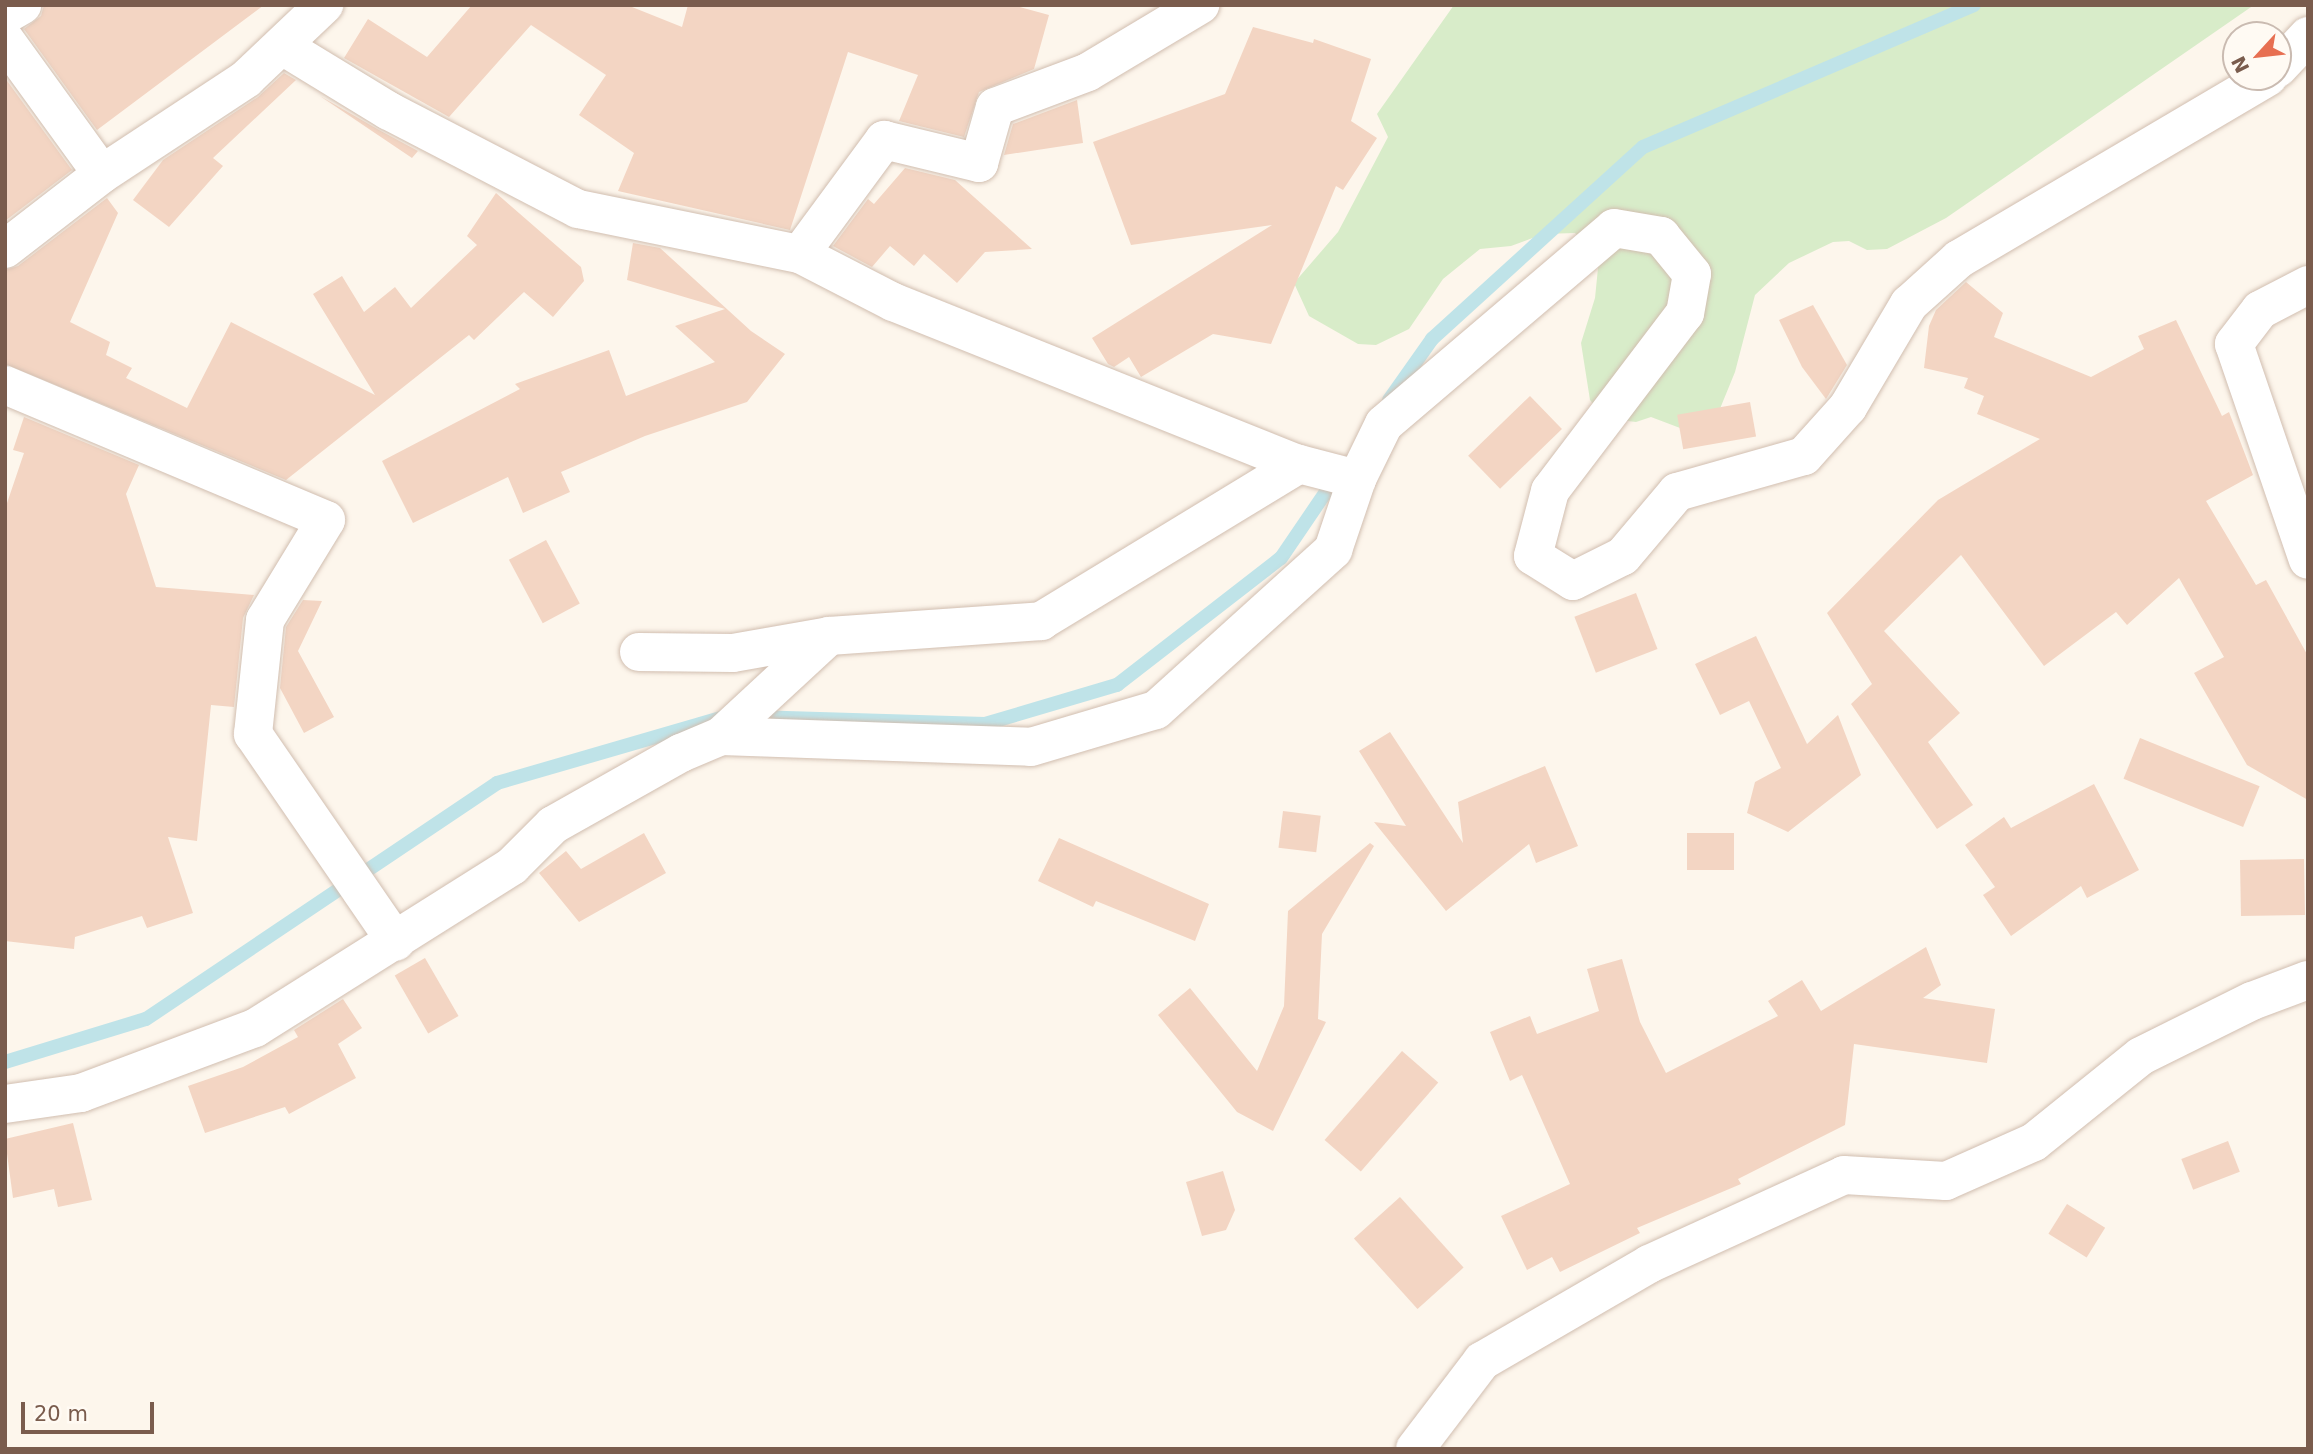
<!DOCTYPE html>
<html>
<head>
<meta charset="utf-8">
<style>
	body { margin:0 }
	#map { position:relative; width:2313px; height:1454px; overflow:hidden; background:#fdf6ec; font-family:"DejaVu Sans",sans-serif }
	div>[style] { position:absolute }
	.green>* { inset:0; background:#d8ecc9 }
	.stream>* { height:14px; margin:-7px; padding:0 7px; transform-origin:7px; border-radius:7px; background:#bfe3e8 }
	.building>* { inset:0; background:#f3d5c3; transform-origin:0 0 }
	.roads { filter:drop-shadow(0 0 2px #d1beb0) drop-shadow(0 0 2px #d1beb0) }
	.minor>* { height:38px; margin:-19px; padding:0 19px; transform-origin:19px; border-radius:19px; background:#fff }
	span { translate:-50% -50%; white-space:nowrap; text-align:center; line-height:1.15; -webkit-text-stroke:5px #fffaf3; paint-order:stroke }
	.frame { position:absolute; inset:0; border:7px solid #7a5c4d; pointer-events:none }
	.north { position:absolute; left:2222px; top:21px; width:70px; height:70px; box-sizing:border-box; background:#fffaf3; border:2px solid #cabbb1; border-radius:50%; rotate:243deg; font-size:19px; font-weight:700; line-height:28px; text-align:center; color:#7a5c4d }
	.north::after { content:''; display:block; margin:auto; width:24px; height:32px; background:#e76f51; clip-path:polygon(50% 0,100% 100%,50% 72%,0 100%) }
	.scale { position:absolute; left:21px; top:1402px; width:133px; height:32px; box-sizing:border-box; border:4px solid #7a5c4d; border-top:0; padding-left:9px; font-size:21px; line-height:24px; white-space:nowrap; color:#7a5c4d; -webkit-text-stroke:5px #fffaf3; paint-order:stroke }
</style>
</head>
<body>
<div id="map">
	<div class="green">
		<i style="clip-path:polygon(1454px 5px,2254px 5px,1946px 218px,1887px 249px,1867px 250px,1849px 241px,1833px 242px,1789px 263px,1755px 295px,1735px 372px,1717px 416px,1688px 431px,1651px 417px,1636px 422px,1620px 420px,1601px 414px,1590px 400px,1581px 343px,1595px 298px,1599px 258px,1575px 233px,1543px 234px,1511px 246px,1480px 249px,1443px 279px,1409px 329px,1376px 345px,1358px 344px,1309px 316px,1294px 283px,1338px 232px,1388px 137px,1377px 114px)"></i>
	</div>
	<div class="stream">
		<i style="left:1389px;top:400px;width:75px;rotate:-54.8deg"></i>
		<i style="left:1432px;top:339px;width:285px;rotate:-42.3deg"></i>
		<i style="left:1643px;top:147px;width:360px;rotate:-23.2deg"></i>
		<i style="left:752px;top:717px;width:233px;rotate:1.7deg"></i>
		<i style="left:985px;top:724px;width:138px;rotate:-16.5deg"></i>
		<i style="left:1117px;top:685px;width:207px;rotate:-37.8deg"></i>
		<i style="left:1281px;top:558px;width:98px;rotate:-55.8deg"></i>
		<i style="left:5px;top:1062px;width:147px;rotate:-17deg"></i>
		<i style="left:146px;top:1019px;width:423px;rotate:-33.9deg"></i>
		<i style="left:497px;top:783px;width:241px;rotate:-16.2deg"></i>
	</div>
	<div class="building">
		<i style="clip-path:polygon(44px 5px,264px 5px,97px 130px,24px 29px,41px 16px)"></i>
		<i style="clip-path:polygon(472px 5px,627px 5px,682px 27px,688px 5px,1012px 5px,1049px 15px,1034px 69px,979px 92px,964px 137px,899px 121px,918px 75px,848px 52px,790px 230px,618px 191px,634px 153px,579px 115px,606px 75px,531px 25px,449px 117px,344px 58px,368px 19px,427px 57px)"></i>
		<i style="clip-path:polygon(1253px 27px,1313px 43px,1314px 39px,1371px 59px,1351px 121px,1377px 138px,1343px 190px,1336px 186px,1271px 344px,1213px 334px,1141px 377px,1129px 357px,1114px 367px,1108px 364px,1092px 338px,1272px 225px,1131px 245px,1093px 142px,1225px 94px)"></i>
		<i style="clip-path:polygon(284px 73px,296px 80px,213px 158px,223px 166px,169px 227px,133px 200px,163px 160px,258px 97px)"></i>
		<i style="clip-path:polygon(5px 78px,72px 170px,5px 221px)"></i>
		<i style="clip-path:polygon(320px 96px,379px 130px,418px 151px,412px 158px)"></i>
		<i style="clip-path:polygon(1077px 100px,1083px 143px,1004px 155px,1013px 124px)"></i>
		<i style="clip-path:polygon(905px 168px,955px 180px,1032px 249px,985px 252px,957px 283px,924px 254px,914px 266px,890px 246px,872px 267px,833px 246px,868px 199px,874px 204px)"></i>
		<i style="clip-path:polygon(496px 193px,581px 267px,584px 281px,553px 317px,524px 292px,474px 340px,469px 335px,286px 480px,5px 364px,5px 270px,18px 266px,107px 198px,118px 213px,70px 322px,110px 342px,106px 355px,132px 368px,126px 378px,187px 408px,231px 322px,375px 395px,313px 294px,342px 276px,364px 312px,395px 287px,411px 308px,477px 245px,467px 236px)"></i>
		<i style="clip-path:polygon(633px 243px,660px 248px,751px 331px,785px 354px,747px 402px,645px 436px,561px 472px,570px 492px,523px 513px,508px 477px,413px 523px,382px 461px,520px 389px,515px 384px,609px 350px,626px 396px,715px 362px,675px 326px,725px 309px,627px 280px)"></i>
		<i style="clip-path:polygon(1966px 282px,2003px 313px,1994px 337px,2091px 377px,2144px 349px,2138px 336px,2176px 320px,2222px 416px,2229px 412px,2253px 475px,2206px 501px,2256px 585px,2266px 580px,2308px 656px,2308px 800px,2247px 765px,2194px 673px,2224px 657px,2179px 578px,2127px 625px,2116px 612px,2044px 666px,1961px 555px,1884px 631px,1960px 713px,1928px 742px,1973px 805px,1937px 829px,1851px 704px,1872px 684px,1827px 613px,1938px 500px,2040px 439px,1977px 414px,1984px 396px,1964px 388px,1968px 378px,1924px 368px,1929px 326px,1936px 310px)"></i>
		<i style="clip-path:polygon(1813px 305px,1847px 365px,1826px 399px,1802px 367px,1779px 320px)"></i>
		<i style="left:1530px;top:396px;width:46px;height:86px;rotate:46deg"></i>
		<i style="left:1750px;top:402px;width:35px;height:74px;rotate:80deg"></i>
		<i style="clip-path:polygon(24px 417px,139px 465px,126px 494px,156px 587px,254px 595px,243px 618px,234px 707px,211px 705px,197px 841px,168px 837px,193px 913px,147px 928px,142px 916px,75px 937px,74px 949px,5px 941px,5px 509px,24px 453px,13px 450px)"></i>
		<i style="left:546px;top:540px;width:72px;height:42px;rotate:62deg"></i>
		<i style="left:1636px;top:593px;width:60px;height:66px;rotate:69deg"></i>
		<i style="clip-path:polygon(303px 600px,322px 601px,298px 651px,334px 717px,304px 733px,280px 688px,286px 627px)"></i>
		<i style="clip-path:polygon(1756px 636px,1807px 744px,1838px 715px,1861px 775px,1788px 832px,1747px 813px,1755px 782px,1781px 768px,1749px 701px,1720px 715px,1695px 664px)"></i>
		<i style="clip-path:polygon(1390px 732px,1463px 843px,1458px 802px,1545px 766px,1578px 846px,1536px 863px,1529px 844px,1446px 911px,1374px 822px,1406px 826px,1359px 751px)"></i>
		<i style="left:2140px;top:738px;width:129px;height:44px;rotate:22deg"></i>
		<i style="clip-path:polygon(2094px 784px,2139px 870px,2087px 898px,2081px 886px,2011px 936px,1983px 895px,1995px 887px,1965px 845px,2004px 817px,2011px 828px)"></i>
		<i style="left:1283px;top:811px;width:38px;height:37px;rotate:7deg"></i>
		<i style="clip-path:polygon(644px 833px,666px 873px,579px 922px,539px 873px,566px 851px,581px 869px)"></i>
		<i style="left:1687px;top:833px;width:47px;height:37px"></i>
		<i style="clip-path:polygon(1059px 838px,1209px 904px,1195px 941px,1096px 901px,1093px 907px,1038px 881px)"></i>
		<i style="clip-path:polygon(1370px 843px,1374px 846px,1322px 934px,1318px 1019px,1326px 1022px,1273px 1131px,1237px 1112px,1158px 1015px,1190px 988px,1257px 1071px,1284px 1006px,1288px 911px)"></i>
		<i style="left:2304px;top:859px;width:56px;height:64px;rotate:89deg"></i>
		<i style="clip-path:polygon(1926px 947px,1941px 985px,1923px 998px,1995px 1009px,1987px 1063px,1854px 1044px,1845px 1125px,1738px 1179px,1741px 1184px,1637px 1228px,1640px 1233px,1560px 1272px,1552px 1257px,1527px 1270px,1501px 1216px,1570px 1184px,1522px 1075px,1510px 1081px,1490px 1032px,1530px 1016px,1537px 1034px,1599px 1011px,1587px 969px,1622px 959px,1640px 1022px,1666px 1073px,1778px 1016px,1768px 1001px,1802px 980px,1821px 1011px)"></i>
		<i style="left:425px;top:958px;width:67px;height:35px;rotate:60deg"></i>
		<i style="clip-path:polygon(343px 999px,362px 1028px,338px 1044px,356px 1078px,289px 1114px,285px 1107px,205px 1133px,188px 1086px,243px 1067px,298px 1037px,294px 1030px)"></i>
		<i style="left:1402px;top:1051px;width:48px;height:118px;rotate:41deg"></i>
		<i style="clip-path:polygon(73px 1123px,92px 1200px,58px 1207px,54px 1189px,13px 1198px,5px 1139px)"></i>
		<i style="left:2228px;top:1141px;width:33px;height:50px;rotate:69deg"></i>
		<i style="clip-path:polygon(1223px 1171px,1235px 1210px,1226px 1230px,1202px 1236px,1186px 1182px)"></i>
		<i style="left:1400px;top:1197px;width:95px;height:62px;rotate:48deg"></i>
		<i style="left:2067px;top:1204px;width:45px;height:35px;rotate:32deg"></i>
	</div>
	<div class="roads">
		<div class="minor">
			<i style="left:5px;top:15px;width:20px;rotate:-30deg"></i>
			<i style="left:5px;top:40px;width:165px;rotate:54.1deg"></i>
			<i style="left:284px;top:47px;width:123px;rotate:31.4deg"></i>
			<i style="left:389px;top:111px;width:213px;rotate:27.4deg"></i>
			<i style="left:578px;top:209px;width:227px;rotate:11.5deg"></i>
			<i style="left:800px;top:254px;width:105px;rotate:27.3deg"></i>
			<i style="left:893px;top:302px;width:437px;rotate:21.8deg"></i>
			<i style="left:1299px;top:464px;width:60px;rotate:14.5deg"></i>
			<i style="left:2278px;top:68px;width:44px;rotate:-46.8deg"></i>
			<i style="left:5px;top:249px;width:123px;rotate:-37.7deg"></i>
			<i style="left:102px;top:174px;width:173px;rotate:-33.4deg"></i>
			<i style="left:246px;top:79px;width:108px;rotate:-43.5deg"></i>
			<i style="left:800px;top:254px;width:142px;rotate:-53.6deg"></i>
			<i style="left:884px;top:140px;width:98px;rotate:13.6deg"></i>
			<i style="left:979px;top:163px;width:58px;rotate:-74.1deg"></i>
			<i style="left:995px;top:107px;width:99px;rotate:-20.6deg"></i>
			<i style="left:1088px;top:72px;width:131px;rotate:-30.9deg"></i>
			<i style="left:2308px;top:285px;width:54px;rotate:152.5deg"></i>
			<i style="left:2260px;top:310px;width:43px;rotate:127.4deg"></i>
			<i style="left:2234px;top:344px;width:228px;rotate:71.1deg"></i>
			<i style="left:5px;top:385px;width:348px;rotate:22.8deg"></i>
			<i style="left:326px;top:520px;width:117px;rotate:121.4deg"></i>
			<i style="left:265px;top:620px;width:115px;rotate:96deg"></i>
			<i style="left:253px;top:734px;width:252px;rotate:55.5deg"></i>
			<i style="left:639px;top:652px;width:94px;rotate:0.6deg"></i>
			<i style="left:733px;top:653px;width:97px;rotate:-10deg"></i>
			<i style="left:829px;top:636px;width:213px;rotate:-4deg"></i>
			<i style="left:1041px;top:621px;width:302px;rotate:-31.3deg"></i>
			<i style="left:721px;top:736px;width:147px;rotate:-42.8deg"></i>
			<i style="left:5px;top:1104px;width:77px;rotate:-8.2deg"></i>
			<i style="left:81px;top:1093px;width:186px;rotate:-20.5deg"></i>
			<i style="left:255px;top:1028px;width:304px;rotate:-32.2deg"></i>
			<i style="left:512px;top:866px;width:58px;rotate:-45deg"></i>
			<i style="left:553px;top:825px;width:147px;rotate:-29.4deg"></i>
			<i style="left:681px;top:753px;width:43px;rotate:-23deg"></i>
			<i style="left:721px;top:736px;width:310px;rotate:2deg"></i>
			<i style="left:1031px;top:747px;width:130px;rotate:-16.5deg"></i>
			<i style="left:1156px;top:710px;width:239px;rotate:-42.1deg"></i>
			<i style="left:1333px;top:550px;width:75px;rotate:-71.3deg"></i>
			<i style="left:1357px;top:479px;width:61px;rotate:-63.9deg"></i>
			<i style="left:1384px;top:424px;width:302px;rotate:-40.4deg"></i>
			<i style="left:1614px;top:228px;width:48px;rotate:9.7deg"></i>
			<i style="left:1661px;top:236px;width:49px;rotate:50.8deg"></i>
			<i style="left:1692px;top:274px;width:40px;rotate:100deg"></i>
			<i style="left:1685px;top:313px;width:223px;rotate:127.2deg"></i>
			<i style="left:1550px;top:491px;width:67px;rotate:104.7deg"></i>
			<i style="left:1533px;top:556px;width:47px;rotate:32deg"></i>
			<i style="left:1573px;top:581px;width:56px;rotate:-26.6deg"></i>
			<i style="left:1623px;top:556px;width:84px;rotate:-49.8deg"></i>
			<i style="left:1677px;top:492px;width:132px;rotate:-15.8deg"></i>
			<i style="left:1804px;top:456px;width:66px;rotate:-48.1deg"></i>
			<i style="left:1848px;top:407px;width:120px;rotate:-59.4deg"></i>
			<i style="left:1909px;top:304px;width:67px;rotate:-42deg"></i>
			<i style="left:1959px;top:259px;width:359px;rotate:-30.5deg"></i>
			<i style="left:1415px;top:1449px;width:111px;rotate:-52.7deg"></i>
			<i style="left:1482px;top:1361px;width:193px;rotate:-30.1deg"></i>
			<i style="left:1649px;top:1264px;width:214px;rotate:-24.5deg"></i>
			<i style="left:1844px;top:1175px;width:102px;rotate:3.4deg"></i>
			<i style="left:1946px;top:1181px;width:96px;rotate:-23.9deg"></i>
			<i style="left:2034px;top:1142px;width:137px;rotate:-38.8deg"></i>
			<i style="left:2141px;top:1056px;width:124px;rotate:-26.4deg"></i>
			<i style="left:2252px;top:1001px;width:60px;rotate:-20.6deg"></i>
		</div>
	</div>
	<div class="frame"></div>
	<div class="north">N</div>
	<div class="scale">20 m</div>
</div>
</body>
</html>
